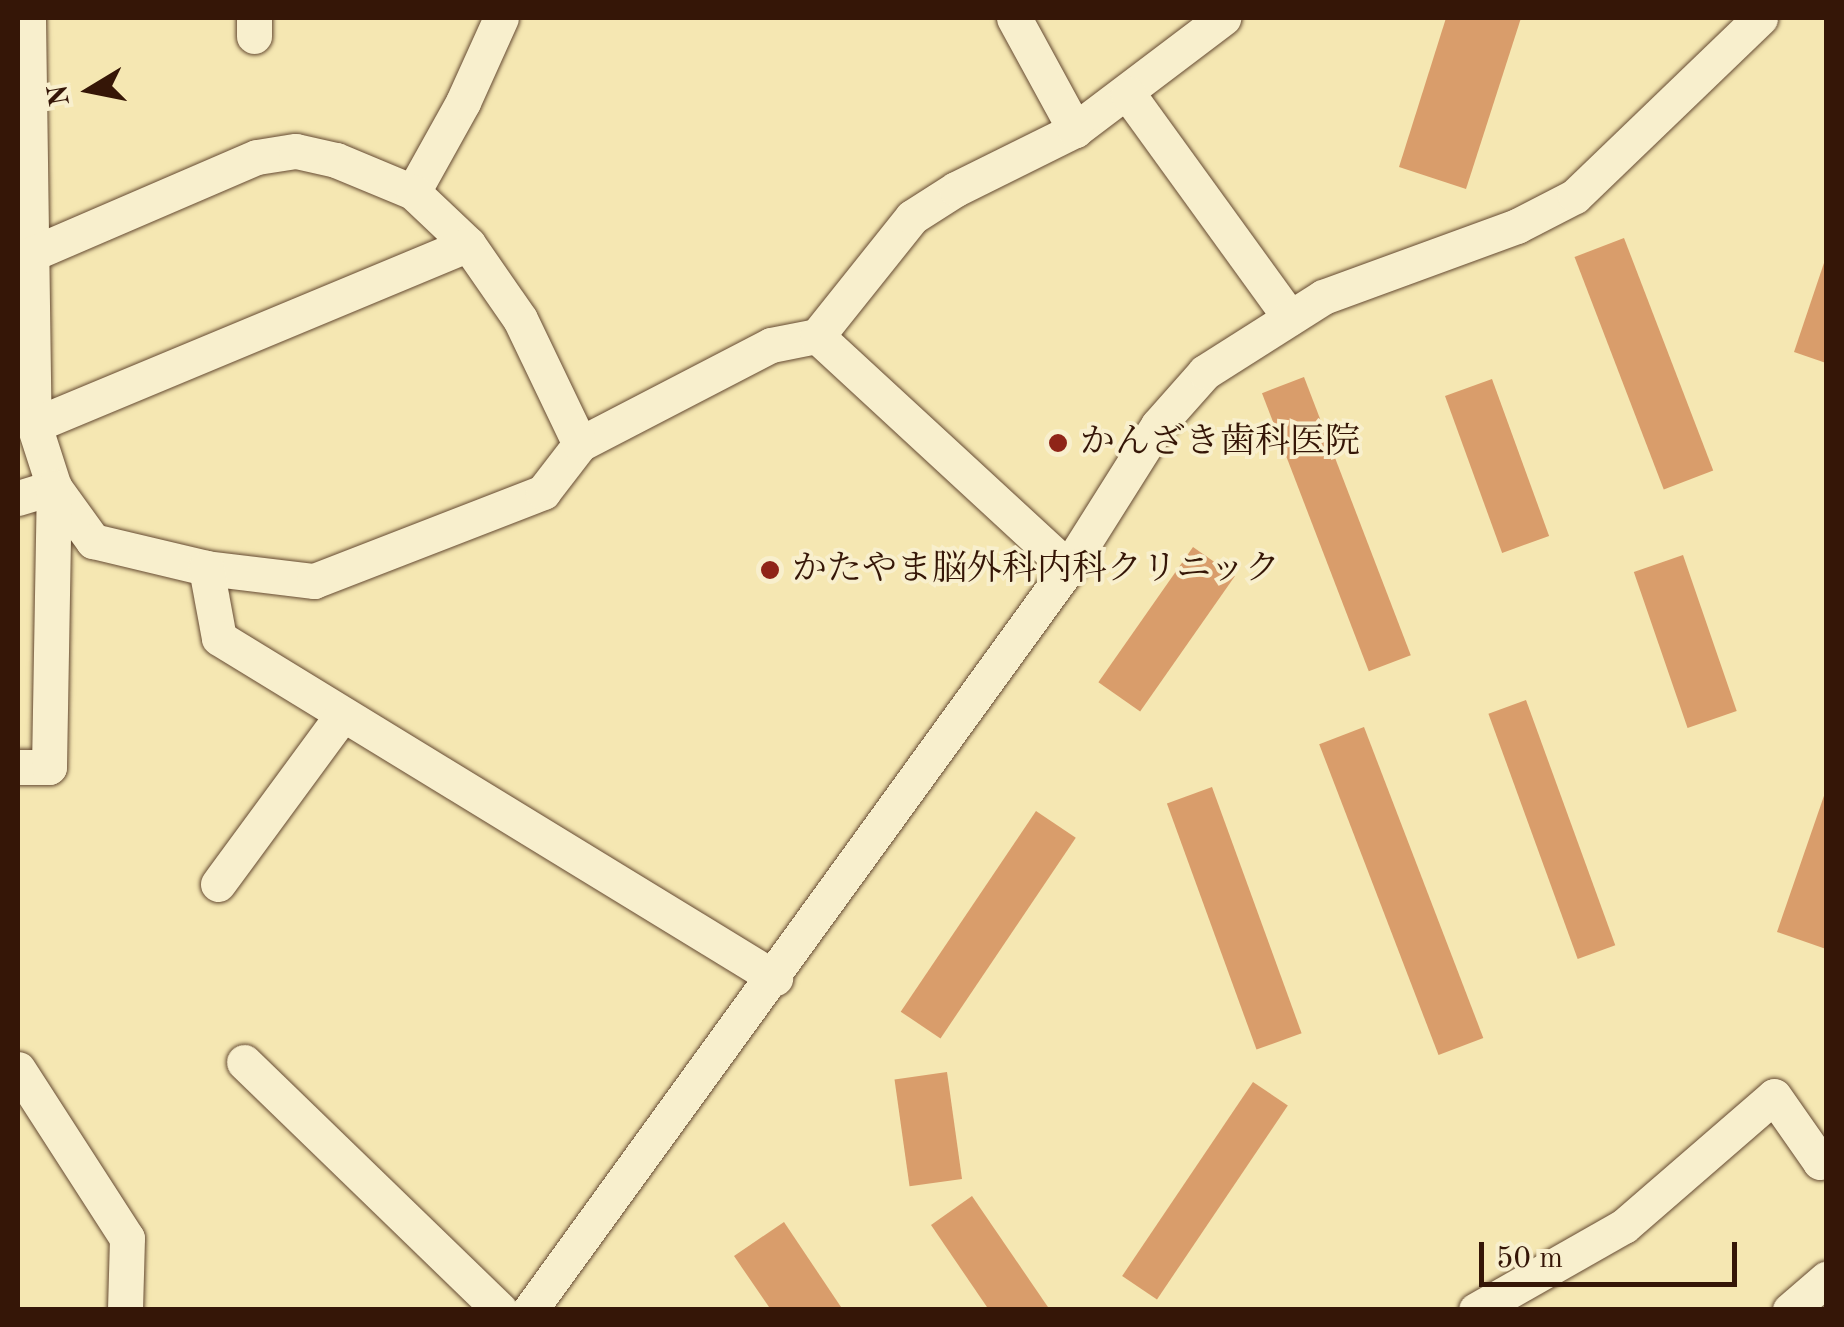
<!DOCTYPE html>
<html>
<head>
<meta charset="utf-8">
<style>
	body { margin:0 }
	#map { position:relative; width:1844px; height:1327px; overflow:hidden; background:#f5e7b2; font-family:"Old Standard TT","Noto Serif JP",serif }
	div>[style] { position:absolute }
	.building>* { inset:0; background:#d99d6b; transform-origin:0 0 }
	.roads { filter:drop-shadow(0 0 2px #654a32) drop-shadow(0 0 2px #654a32) }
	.minor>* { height:35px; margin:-17.5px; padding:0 17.5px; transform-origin:17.5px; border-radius:17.5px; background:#f8efcd }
	.dots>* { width:28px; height:28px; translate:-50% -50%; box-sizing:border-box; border:5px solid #f8efcd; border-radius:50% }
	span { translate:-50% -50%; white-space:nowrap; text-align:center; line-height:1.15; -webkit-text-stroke:8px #f8efcd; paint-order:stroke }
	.poi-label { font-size:35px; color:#351607 }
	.left { translate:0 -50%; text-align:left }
	.frame { position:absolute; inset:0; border:20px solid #351607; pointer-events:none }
	.north { position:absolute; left:40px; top:40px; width:100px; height:100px; -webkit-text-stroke:8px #f8efcd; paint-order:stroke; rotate:260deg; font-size:28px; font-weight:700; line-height:40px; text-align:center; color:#351607 }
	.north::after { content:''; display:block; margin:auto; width:35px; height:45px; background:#351607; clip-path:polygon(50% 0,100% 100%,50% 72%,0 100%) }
	.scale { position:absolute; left:1479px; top:1242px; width:258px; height:45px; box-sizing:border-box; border:5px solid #351607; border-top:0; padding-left:12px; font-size:30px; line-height:35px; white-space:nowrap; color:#351607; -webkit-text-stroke:8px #f8efcd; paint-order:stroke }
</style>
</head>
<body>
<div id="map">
	<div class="building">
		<i style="clip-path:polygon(1446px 18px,1521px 18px,1466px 189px,1399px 167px)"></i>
		<i style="left:1624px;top:238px;width:249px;height:53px;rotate:69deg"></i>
		<i style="clip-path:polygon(1826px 257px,1826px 363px,1794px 352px)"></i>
		<i style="left:1304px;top:377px;width:298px;height:45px;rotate:69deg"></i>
		<i style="left:1492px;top:379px;width:167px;height:50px;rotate:70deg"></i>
		<i style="left:1193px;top:547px;width:51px;height:165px;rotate:35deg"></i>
		<i style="left:1683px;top:555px;width:165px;height:52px;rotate:71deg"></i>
		<i style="left:1526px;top:700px;width:261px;height:40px;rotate:70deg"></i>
		<i style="left:1364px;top:727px;width:333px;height:48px;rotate:69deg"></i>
		<i style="left:1212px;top:787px;width:262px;height:48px;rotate:70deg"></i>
		<i style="clip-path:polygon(1826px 790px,1826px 949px,1777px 932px)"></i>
		<i style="left:1036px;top:811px;width:48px;height:242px;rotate:34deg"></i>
		<i style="left:947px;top:1072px;width:108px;height:53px;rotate:82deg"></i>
		<i style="left:1253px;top:1082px;width:42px;height:234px;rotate:34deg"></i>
		<i style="clip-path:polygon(972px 1196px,1050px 1310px,989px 1310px,931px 1225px)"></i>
		<i style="clip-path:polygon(784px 1222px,843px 1310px,771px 1310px,734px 1256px)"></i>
	</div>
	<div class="roads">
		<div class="minor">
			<i style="left:28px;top:18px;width:407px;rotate:89.2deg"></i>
			<i style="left:34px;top:425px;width:65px;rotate:72.1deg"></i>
			<i style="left:54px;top:487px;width:67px;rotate:54.2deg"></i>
			<i style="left:93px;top:541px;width:116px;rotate:13.4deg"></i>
			<i style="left:206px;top:568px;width:109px;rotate:6.9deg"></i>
			<i style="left:314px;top:581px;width:246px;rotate:-21.2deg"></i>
			<i style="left:543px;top:492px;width:61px;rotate:-52.4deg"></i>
			<i style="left:580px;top:444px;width:215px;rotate:-27.4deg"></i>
			<i style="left:771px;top:345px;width:47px;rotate:-11.1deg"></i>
			<i style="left:817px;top:336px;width:152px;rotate:-51.4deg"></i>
			<i style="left:912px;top:217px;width:52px;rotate:-32.5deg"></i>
			<i style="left:956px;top:189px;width:133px;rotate:-26.4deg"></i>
			<i style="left:1075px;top:130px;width:186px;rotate:-37.1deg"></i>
			<i style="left:1014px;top:18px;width:128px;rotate:61.4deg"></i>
			<i style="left:254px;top:36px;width:18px;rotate:-90deg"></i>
			<i style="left:1128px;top:94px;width:276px;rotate:54.1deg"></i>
			<i style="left:413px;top:192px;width:103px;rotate:-60.9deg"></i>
			<i style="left:463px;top:102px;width:92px;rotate:-65.7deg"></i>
			<i style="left:29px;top:255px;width:248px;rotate:-23.3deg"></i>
			<i style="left:257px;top:157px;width:39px;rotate:-9deg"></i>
			<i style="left:296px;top:151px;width:41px;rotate:12.7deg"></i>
			<i style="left:336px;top:160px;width:83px;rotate:22.6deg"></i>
			<i style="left:413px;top:192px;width:76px;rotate:43.4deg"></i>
			<i style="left:468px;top:244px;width:91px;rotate:55.3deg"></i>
			<i style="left:520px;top:319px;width:139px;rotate:64.4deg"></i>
			<i style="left:817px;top:336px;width:342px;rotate:42.7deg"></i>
			<i style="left:34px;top:425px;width:470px;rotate:-22.6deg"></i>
			<i style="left:18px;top:498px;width:38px;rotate:-17deg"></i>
			<i style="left:206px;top:568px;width:71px;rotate:79.5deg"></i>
			<i style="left:219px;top:638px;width:652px;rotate:31.45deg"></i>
			<i style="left:18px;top:767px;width:31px"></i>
			<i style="left:49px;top:767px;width:279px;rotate:-89deg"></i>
			<i style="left:218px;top:884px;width:210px;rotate:-53.7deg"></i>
			<i style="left:244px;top:1062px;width:356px;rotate:44.1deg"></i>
			<i style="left:18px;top:1069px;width:201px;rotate:57.2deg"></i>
			<i style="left:127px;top:1238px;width:72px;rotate:91.6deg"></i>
			<i style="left:530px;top:1310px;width:917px;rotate:-54.06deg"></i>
			<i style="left:1068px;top:568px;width:169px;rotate:-57.8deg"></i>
			<i style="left:1158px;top:425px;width:71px;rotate:-48.4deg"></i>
			<i style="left:1205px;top:372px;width:140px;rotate:-32.4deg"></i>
			<i style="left:1323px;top:297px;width:207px;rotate:-20.1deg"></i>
			<i style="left:1517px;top:226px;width:65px;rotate:-27.3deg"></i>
			<i style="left:1575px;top:196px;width:257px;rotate:-43.9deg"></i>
			<i style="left:1476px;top:1310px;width:170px;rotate:-29.6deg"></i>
			<i style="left:1624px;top:1226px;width:198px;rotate:-40.9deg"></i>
			<i style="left:1774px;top:1096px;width:80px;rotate:55.1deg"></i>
			<i style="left:1820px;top:1162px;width:10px;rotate:-53deg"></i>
			<i style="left:1790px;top:1310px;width:48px;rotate:-40.7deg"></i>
		</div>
	</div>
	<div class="dots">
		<i style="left:1058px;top:443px;background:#8f2418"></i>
		<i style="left:770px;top:570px;background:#8f2418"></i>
	</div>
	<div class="poi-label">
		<span class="left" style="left:1080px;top:443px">かんざき歯科医院</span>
		<span class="left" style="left:792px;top:570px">かたやま脳外科内科クリニック</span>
	</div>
	<div class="frame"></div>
	<div class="north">N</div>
	<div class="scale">50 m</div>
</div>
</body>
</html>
